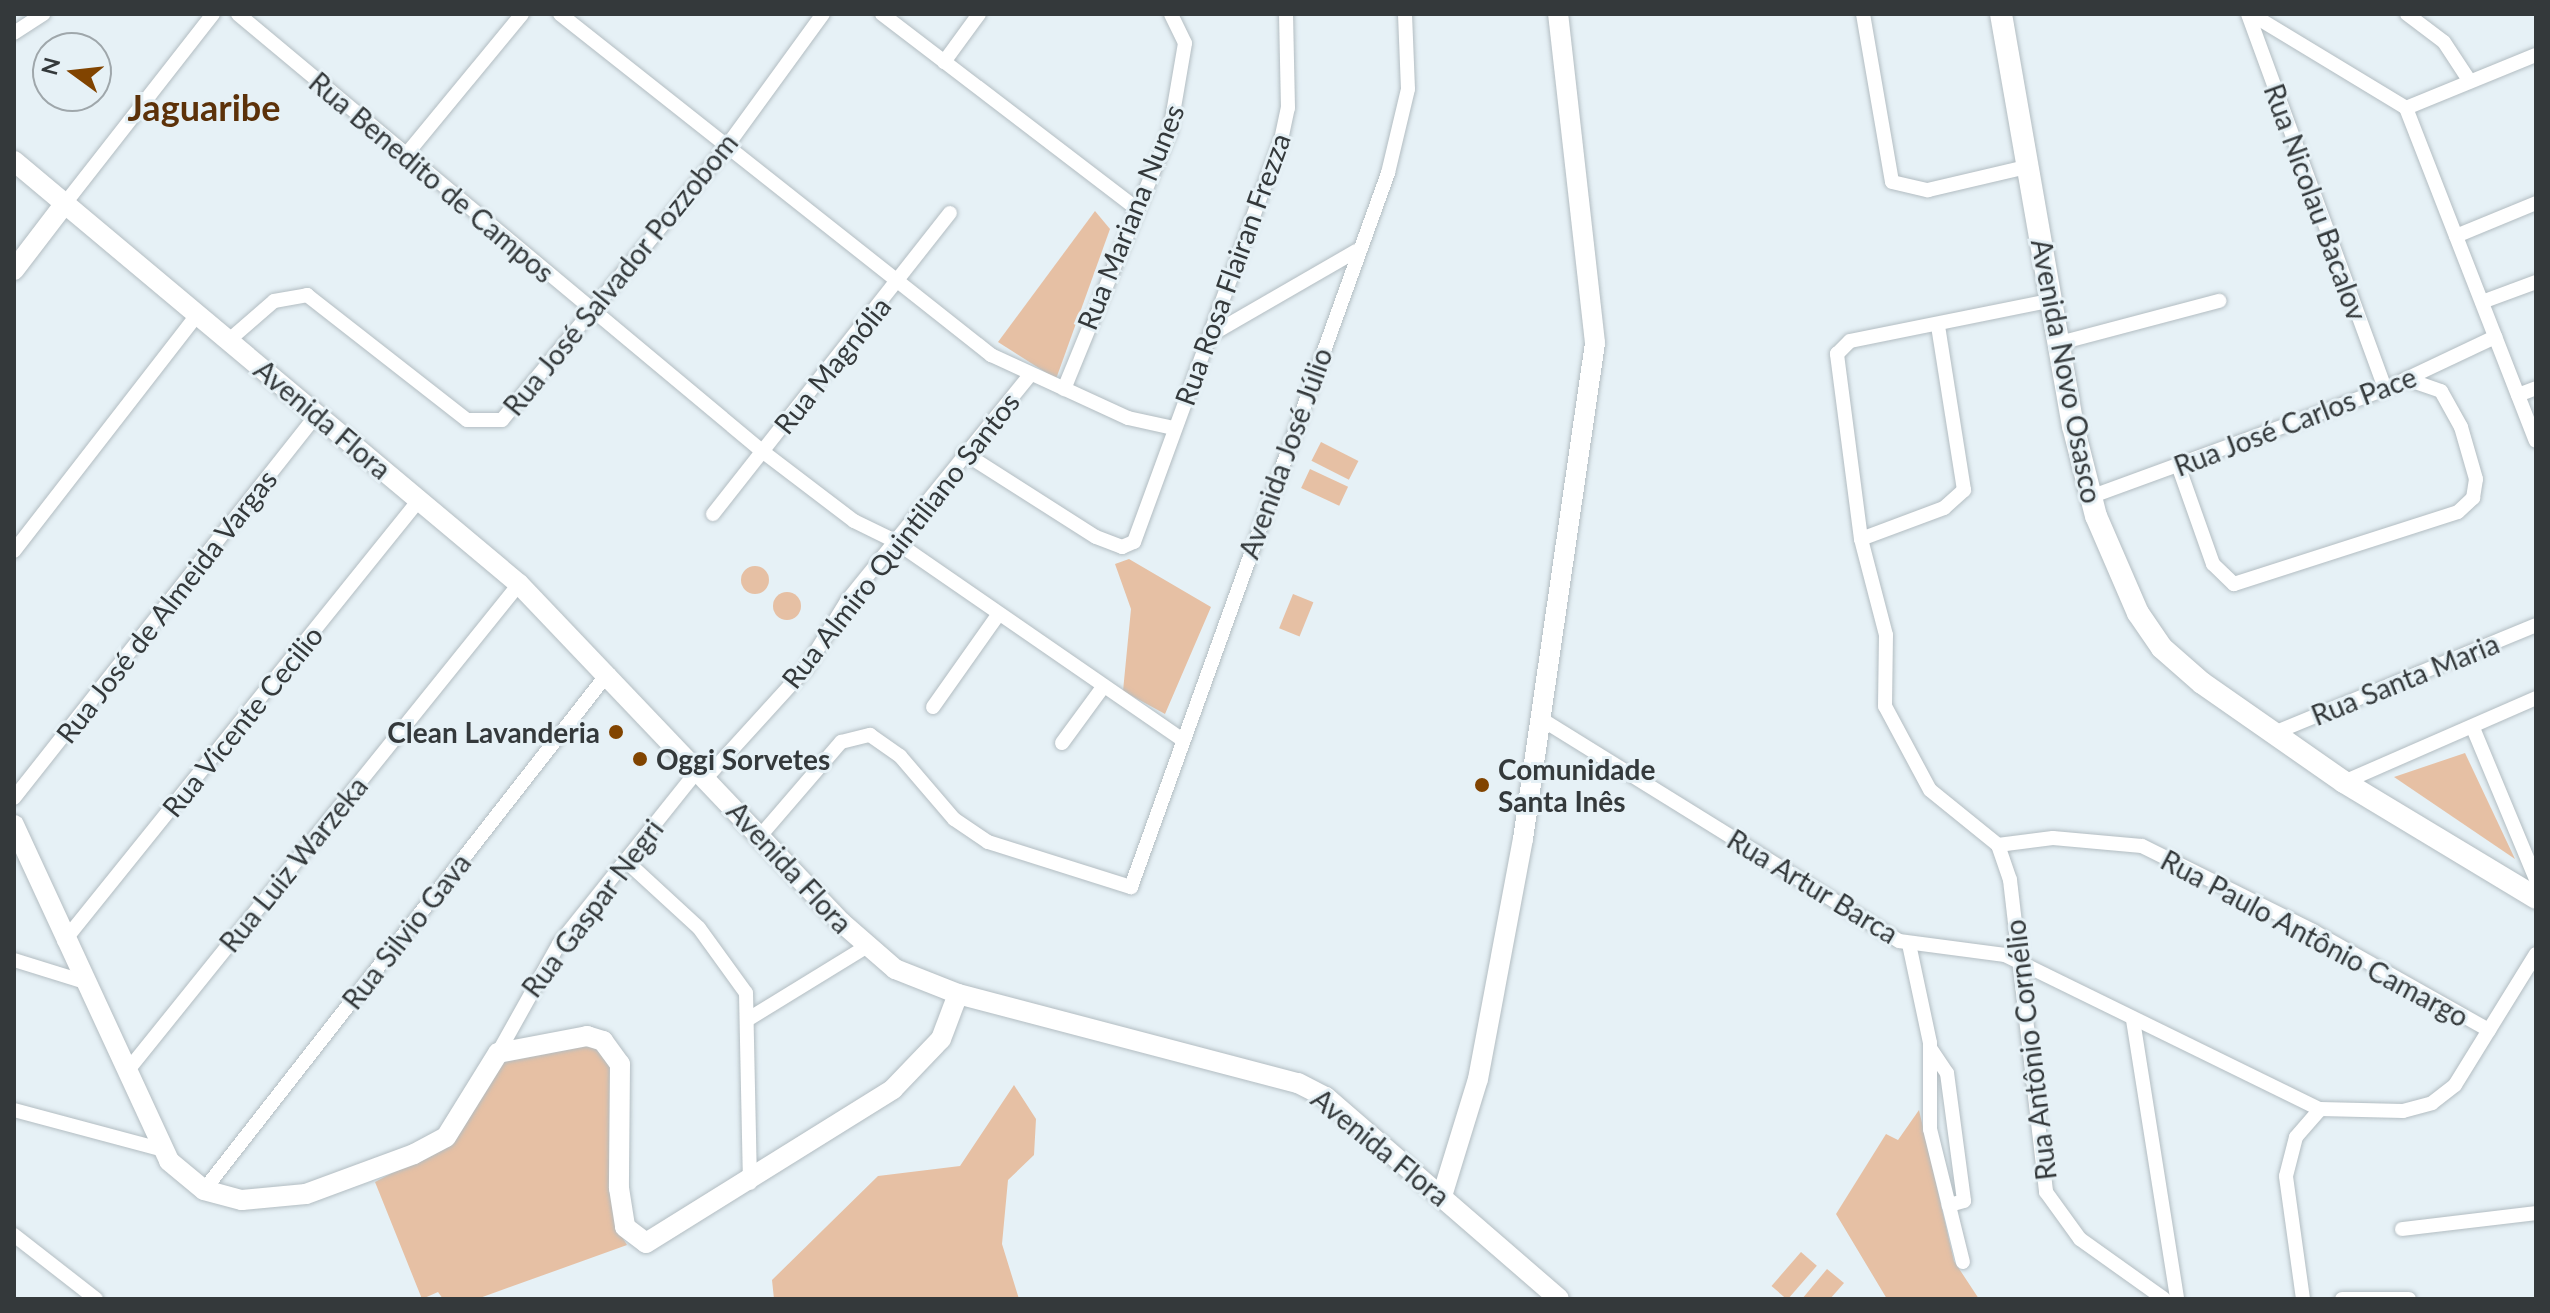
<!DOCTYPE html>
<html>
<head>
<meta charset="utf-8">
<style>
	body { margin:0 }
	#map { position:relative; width:2550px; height:1313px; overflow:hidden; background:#e6f1f6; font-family:Lato,sans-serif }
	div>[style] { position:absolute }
	.green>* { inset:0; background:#e6c0a4; transform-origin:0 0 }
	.round { border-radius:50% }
	.roads { filter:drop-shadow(0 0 2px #b3bdc2) drop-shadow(0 0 2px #b3bdc2) }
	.street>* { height:14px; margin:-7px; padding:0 7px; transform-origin:7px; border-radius:7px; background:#fff }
	.secondary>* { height:20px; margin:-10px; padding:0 10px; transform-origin:10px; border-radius:10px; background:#fff }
	.primary>* { height:22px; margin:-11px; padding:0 11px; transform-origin:11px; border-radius:11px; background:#fff }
	.dots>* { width:22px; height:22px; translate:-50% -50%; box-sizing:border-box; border:4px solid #e6f1f6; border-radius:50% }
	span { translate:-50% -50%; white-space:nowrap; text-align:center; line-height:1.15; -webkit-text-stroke:6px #e6f1f6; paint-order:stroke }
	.street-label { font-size:28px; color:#34393b }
	.poi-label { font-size:28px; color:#34393b; font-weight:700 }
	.right { translate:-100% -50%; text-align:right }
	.left { translate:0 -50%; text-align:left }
	.district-label { font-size:36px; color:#5c3109; font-weight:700 }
	.frame { position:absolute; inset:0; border:16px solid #34393b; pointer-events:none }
	.north { position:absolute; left:32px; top:32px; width:80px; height:80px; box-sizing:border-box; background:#e6f1f6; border:2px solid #9fa7ab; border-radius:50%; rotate:285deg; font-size:22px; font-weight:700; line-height:32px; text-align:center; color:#34393b }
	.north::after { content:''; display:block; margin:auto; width:28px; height:36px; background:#814400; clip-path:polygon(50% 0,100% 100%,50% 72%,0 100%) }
</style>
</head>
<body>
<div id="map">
	<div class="green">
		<i style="clip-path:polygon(1095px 211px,1110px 229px,1056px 379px,998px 342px)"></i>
		<i style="left:1321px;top:442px;width:42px;height:21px;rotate:27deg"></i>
		<i style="left:1310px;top:469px;width:42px;height:21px;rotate:25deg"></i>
		<i style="clip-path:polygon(1129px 559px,1211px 607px,1165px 714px,1123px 691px,1131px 609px,1115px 564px)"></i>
		<i class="round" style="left:741px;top:566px;width:28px;height:28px"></i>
		<i class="round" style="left:773px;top:592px;width:28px;height:28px"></i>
		<i style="left:1293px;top:594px;width:22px;height:37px;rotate:22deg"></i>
		<i style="clip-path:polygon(2465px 753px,2515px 859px,2394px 777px)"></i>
		<i style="clip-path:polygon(578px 1040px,610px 1053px,618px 1230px,627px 1245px,477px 1299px,443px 1299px,438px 1292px,422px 1299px,375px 1182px,443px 1146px,497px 1063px)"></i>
		<i style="clip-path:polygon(1014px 1085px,1036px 1119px,1034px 1155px,1008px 1180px,1002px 1244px,1019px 1299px,774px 1299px,772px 1280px,878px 1176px,960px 1166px)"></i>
		<i style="clip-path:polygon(1919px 1110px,1954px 1261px,1979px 1299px,1887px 1299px,1836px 1214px,1886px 1134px,1898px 1140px)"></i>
		<i style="left:1801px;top:1252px;width:21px;height:45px;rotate:41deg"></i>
		<i style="clip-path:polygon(1827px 1269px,1844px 1283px,1830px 1299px,1802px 1299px)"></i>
	</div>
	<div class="roads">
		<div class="street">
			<i style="left:238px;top:14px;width:682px;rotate:39.83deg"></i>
			<i style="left:762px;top:451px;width:116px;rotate:37.3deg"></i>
			<i style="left:854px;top:521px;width:43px;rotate:26deg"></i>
			<i style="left:893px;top:540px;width:349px;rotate:34.6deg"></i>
			<i style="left:560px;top:14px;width:550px;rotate:38.35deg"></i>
			<i style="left:991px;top:355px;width:151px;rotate:24.7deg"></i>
			<i style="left:1128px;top:418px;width:46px;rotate:12.5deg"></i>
			<i style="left:882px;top:14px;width:320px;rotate:37.4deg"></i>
			<i style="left:1863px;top:14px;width:170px;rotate:80.2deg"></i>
			<i style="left:1892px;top:182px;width:37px;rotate:13deg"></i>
			<i style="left:1928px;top:190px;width:101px;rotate:-13.2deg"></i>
			<i style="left:2248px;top:14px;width:399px;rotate:69.9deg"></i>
			<i style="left:2251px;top:14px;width:181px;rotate:31.2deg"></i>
			<i style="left:2406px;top:108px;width:357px;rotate:68.7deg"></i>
			<i style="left:2407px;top:14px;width:46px;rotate:37.1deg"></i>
			<i style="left:2444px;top:42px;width:42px;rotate:56.7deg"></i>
			<i style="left:14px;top:33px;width:35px;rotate:-33deg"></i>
			<i style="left:944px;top:62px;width:59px;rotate:-53.9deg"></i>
			<i style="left:2406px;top:108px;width:140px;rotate:-22.2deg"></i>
			<i style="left:405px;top:156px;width:184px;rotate:-50.5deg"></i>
			<i style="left:63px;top:206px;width:244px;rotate:-52deg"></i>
			<i style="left:2456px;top:236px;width:87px;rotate:-22.4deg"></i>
			<i style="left:2482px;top:302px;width:58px;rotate:-20.3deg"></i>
			<i style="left:1214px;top:333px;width:164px;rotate:-30deg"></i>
			<i style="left:228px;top:341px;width:61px;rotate:-41deg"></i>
			<i style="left:274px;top:301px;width:34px;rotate:-10deg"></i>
			<i style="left:307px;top:295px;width:203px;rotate:38deg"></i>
			<i style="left:467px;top:420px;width:35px"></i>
			<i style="left:502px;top:420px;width:355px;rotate:-50.6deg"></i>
			<i style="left:727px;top:146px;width:163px;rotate:-54deg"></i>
			<i style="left:2056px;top:344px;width:169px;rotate:-14.8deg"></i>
			<i style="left:1064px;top:389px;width:279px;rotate:-67.7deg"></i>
			<i style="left:1170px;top:131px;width:89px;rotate:-80.3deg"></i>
			<i style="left:1185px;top:43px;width:32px;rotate:-116deg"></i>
			<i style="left:2518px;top:395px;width:19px;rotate:-21deg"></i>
			<i style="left:964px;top:453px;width:156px;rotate:32.5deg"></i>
			<i style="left:1096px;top:537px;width:28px;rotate:21deg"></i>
			<i style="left:1122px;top:547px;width:13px;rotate:-23deg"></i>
			<i style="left:1134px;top:542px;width:428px;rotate:-69.9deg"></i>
			<i style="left:1281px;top:140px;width:33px;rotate:-78deg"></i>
			<i style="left:1288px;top:108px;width:94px;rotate:-91.2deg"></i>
			<i style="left:2179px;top:468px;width:102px;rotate:70.5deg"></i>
			<i style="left:2213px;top:564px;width:29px;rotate:44deg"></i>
			<i style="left:2234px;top:584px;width:235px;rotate:-17.8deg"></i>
			<i style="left:2458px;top:512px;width:21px;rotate:-43deg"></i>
			<i style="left:2473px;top:498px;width:19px;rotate:-81deg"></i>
			<i style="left:2476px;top:479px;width:54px;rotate:-106.1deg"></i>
			<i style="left:2461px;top:427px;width:41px;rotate:-119.1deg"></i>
			<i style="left:2441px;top:391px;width:37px;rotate:-161deg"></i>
			<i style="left:2090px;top:497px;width:314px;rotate:-20.1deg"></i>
			<i style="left:2385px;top:389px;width:122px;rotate:-25.3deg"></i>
			<i style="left:713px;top:514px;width:383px;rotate:-51.8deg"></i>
			<i style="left:1861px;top:539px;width:89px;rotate:-20.5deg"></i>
			<i style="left:1944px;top:508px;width:27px;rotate:-42deg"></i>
			<i style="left:1964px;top:490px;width:167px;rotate:-99deg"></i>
			<i style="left:14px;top:551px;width:297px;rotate:-52.2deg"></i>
			<i style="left:933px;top:707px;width:113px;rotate:-54.8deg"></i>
			<i style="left:1541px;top:719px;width:421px;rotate:31.8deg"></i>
			<i style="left:1899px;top:941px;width:107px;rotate:7.5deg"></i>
			<i style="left:2005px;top:955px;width:351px;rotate:26.1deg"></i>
			<i style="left:2320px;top:1109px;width:83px;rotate:1.4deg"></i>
			<i style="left:2403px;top:1111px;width:30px;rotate:-15deg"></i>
			<i style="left:2432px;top:1103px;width:29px;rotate:-38deg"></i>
			<i style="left:2455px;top:1085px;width:154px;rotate:-58.3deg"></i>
			<i style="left:2473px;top:728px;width:164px;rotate:67.4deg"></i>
			<i style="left:2274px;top:733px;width:283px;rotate:-22.4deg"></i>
			<i style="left:1062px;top:743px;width:69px;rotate:-53.8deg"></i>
			<i style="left:706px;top:778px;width:149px;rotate:-47.7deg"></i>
			<i style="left:806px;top:668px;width:79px;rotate:-58.5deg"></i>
			<i style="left:847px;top:601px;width:291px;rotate:-51deg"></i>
			<i style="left:2344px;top:782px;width:210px;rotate:-23.6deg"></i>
			<i style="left:14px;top:798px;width:489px;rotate:-51.7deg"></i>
			<i style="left:761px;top:835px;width:123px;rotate:-49.3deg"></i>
			<i style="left:841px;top:742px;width:30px;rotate:-14deg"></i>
			<i style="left:870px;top:735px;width:37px;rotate:35deg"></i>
			<i style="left:900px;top:756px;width:83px;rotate:49.4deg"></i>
			<i style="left:954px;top:819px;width:41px;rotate:34.1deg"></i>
			<i style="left:988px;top:842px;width:150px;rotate:17.5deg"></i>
			<i style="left:1131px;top:887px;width:759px;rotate:-70.2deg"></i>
			<i style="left:1388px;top:173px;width:86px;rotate:-76.6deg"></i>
			<i style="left:1408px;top:89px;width:75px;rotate:-92.3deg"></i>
			<i style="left:1998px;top:845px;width:87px;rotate:-141deg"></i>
			<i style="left:1930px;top:790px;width:95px;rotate:-118.2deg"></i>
			<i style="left:1885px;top:706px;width:71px;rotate:-89.2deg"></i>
			<i style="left:1886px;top:635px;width:99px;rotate:-104.6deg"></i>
			<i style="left:1861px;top:539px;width:187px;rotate:-97.4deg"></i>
			<i style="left:1837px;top:354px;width:18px;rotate:-45deg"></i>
			<i style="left:1850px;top:341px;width:203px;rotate:-11.4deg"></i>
			<i style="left:1998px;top:845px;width:55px;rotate:-7.3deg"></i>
			<i style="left:2053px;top:838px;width:89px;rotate:5.1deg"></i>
			<i style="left:2142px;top:846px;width:191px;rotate:26.4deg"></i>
			<i style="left:2313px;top:931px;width:202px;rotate:29.4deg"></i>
			<i style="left:1998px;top:845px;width:37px;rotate:71deg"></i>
			<i style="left:2010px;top:880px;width:314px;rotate:83.4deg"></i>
			<i style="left:2046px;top:1192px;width:58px;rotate:54.1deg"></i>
			<i style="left:2080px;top:1239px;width:103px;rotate:35.5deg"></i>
			<i style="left:625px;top:860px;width:100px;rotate:42.6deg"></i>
			<i style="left:699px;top:928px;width:80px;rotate:54.1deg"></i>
			<i style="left:746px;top:993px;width:190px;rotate:88.8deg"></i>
			<i style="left:64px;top:941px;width:566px;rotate:-51.17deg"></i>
			<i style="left:1909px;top:944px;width:101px;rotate:78deg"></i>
			<i style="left:1930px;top:1043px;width:86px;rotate:90deg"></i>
			<i style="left:1930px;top:1129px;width:137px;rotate:76.1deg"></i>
			<i style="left:14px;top:960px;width:71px;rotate:17.2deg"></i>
			<i style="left:750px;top:1018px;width:136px;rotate:-31.5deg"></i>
			<i style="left:2133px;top:1020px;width:282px;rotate:81deg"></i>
			<i style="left:1930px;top:1048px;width:30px;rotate:56deg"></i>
			<i style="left:1947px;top:1073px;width:129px;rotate:82.4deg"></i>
			<i style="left:1964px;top:1201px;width:16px;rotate:165deg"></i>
			<i style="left:498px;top:1053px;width:125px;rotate:-60.8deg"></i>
			<i style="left:559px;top:944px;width:223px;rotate:-51.4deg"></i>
			<i style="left:128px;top:1070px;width:624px;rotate:-51.18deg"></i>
			<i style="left:14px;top:1110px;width:154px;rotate:15deg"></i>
			<i style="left:204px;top:1190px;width:656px;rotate:-51.99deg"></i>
			<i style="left:2402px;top:1229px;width:135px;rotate:-6.8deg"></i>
			<i style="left:14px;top:1235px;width:104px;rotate:38deg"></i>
			<i style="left:2303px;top:1299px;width:124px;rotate:-97.9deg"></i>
			<i style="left:2286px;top:1176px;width:40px;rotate:-75.6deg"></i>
			<i style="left:2296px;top:1137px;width:37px;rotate:-49deg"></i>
			<i style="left:2342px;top:1299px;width:67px"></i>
		</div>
		<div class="secondary">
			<i style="left:14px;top:161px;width:659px;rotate:39.95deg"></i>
			<i style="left:519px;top:584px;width:467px;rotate:46.4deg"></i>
			<i style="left:841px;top:922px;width:72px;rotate:41deg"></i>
			<i style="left:895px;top:969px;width:68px;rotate:21.6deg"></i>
			<i style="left:958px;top:994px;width:351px;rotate:14.7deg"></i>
			<i style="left:1298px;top:1083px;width:31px;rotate:27deg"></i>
			<i style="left:1326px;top:1097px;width:308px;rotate:40.9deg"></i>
			<i style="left:14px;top:270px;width:81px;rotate:-52.6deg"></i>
			<i style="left:14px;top:825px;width:370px;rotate:65.2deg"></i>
			<i style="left:169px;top:1161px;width:45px;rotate:39.6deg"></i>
			<i style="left:204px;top:1190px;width:39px;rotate:15deg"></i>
			<i style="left:242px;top:1200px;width:64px;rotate:-5.4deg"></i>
			<i style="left:306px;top:1194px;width:115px;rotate:-20.3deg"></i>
			<i style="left:414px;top:1154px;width:36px;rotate:-28deg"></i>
			<i style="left:446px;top:1137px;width:99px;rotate:-58.2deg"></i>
			<i style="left:498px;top:1053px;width:91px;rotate:-10.8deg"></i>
			<i style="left:587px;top:1036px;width:17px;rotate:17deg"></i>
			<i style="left:603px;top:1041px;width:29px;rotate:54deg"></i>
			<i style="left:620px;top:1064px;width:124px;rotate:90.5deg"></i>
			<i style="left:619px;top:1188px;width:39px;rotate:81deg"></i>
			<i style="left:625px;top:1227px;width:26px;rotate:37deg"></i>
			<i style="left:646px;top:1243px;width:291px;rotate:-31.9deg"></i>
			<i style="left:893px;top:1089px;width:69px;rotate:-46.2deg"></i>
			<i style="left:941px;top:1039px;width:48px;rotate:-69.3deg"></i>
			<i style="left:1442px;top:1196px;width:122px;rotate:-72.9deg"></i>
			<i style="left:1478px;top:1079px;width:244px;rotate:-79.4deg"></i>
			<i style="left:1523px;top:839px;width:501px;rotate:-81.74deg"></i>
			<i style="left:1595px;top:343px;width:331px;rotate:-96.4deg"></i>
		</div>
		<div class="primary">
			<i style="left:2001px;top:14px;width:418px;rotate:80.1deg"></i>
			<i style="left:2073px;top:426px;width:93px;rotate:75.7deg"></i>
			<i style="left:2096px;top:516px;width:106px;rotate:66.6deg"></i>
			<i style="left:2138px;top:613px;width:42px;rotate:55.6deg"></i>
			<i style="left:2162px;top:648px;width:53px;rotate:41.2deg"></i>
			<i style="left:2202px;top:683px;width:173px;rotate:34.9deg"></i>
			<i style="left:2344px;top:782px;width:224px;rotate:31.1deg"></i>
		</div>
	</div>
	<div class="dots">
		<i style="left:616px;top:732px;background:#814400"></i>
		<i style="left:640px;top:759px;background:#814400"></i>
		<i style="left:1482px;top:785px;background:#814400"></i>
	</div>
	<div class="street-label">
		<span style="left:432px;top:177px;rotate:40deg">Rua Benedito de Campos</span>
		<span style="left:2316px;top:202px;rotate:70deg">Rua Nicolau Bacalov</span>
		<span style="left:1130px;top:217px;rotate:-68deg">Rua Mariana Nunes</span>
		<span style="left:1232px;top:269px;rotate:-70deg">Rua Rosa Flairan Frezza</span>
		<span style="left:620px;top:274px;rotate:-51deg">Rua José Salvador Pozzobom</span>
		<span style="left:832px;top:365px;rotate:-51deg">Rua Magnólia</span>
		<span style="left:2067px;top:371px;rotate:79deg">Avenida Novo Osasco</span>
		<span style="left:323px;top:419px;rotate:40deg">Avenida Flora</span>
		<span style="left:2295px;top:421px;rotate:-21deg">Rua José Carlos Pace</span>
		<span style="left:1285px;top:453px;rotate:-70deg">Avenida José Júlio</span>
		<span style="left:900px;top:540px;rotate:-52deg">Rua Almiro Quintiliano Santos</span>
		<span style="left:166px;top:606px;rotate:-52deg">Rua José de Almeida Vargas</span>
		<span style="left:2405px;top:679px;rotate:-22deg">Rua Santa Maria</span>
		<span style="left:242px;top:721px;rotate:-51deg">Rua Vicente Cecilio</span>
		<span style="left:293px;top:864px;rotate:-51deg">Rua Luiz Warzeka</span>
		<span style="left:790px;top:867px;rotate:47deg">Avenida Flora</span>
		<span style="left:1813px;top:886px;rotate:31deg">Rua Artur Barca</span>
		<span style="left:592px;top:908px;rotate:-53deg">Rua Gaspar Negri</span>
		<span style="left:406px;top:931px;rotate:-52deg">Rua Silvio Gava</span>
		<span style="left:2315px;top:938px;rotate:28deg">Rua Paulo Antônio Camargo</span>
		<span style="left:2030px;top:1050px;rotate:-97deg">Rua Antônio Cornélio</span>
		<span style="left:1381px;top:1147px;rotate:39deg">Avenida Flora</span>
	</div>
	<div class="poi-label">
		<span class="right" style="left:600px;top:732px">Clean Lavanderia</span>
		<span class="left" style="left:656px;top:759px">Oggi Sorvetes</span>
		<span class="left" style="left:1498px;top:785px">Comunidade<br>Santa Inês</span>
	</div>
	<div class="district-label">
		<span style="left:204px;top:108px">Jaguaribe</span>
	</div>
	<div class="frame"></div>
	<div class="north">N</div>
</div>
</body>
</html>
